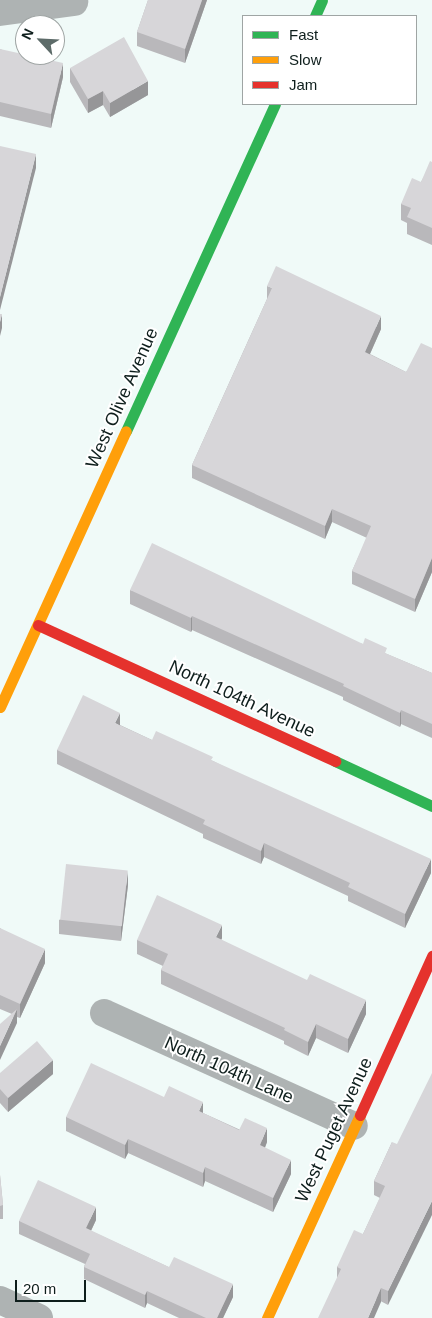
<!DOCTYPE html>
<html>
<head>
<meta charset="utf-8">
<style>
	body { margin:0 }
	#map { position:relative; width:432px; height:1318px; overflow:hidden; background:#f0faf8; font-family:Arial,sans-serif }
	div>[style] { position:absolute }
	.street>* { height:28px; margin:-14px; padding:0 14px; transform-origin:14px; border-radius:14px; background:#aeb3b3 }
	.fast>* { height:11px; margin:-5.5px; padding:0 5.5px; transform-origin:5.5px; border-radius:5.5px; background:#30b455 }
	.slow>* { height:11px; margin:-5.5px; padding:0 5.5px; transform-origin:5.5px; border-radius:5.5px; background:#ff9f0a }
	.jam>* { height:11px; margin:-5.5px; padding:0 5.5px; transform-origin:5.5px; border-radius:5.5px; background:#e5322d }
	.wall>* { inset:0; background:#b9b8bb }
	.shaded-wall>* { inset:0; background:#969698 }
	.building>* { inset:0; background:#d7d6d9; transform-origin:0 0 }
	span { translate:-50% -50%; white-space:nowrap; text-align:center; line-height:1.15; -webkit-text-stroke:4px #fff; paint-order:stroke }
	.street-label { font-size:18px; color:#0e1e1c }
	.legend { position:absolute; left:242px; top:15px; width:175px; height:90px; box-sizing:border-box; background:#fff; border:1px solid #9fa5a4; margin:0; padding:6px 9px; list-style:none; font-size:15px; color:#0e1e1c }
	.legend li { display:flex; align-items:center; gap:10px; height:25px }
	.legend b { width:25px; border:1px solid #9fa5a4 }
	.north { position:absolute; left:15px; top:15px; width:50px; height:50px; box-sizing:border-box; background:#fff; border:1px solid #9fa5a4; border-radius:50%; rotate:295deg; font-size:14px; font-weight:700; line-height:20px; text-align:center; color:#0e1e1c }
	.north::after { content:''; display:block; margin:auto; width:18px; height:22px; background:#5d6b69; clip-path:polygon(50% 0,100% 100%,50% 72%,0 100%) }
	.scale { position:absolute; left:15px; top:1280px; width:71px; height:22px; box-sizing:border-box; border:2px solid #0e1e1c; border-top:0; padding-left:6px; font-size:15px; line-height:18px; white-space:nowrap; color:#0e1e1c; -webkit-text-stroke:4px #fff; paint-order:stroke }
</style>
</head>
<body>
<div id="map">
	<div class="street">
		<i style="left:0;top:12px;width:75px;rotate:-7.7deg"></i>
		<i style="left:104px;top:1013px;width:274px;rotate:24.3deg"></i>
		<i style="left:0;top:1300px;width:43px;rotate:24.8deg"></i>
	</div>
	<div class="fast">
		<i style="left:315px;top:16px;width:17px;rotate:-66deg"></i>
		<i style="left:126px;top:431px;width:359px;rotate:-65.5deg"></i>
		<i style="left:335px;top:761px;width:107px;rotate:24.9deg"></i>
	</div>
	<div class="slow">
		<i style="left:0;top:707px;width:303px;rotate:-65.5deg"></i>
		<i style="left:267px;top:1318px;width:223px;rotate:-65.4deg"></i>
	</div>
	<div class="jam">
		<i style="left:38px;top:625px;width:327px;rotate:24.6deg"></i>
		<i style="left:360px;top:1115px;width:175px;rotate:-65.6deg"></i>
	</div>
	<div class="wall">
		<i style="clip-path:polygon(148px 0,207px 0,185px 63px,137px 46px,137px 32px)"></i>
		<i style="clip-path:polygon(0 49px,63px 77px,51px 128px,0 116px)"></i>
		<i style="clip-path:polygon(70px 68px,148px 95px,110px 117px,103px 105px,88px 113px,70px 82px)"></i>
		<i style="clip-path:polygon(432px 162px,432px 245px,407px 234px,407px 223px,401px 220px,401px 204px,421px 182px)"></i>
		<i style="clip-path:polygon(267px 286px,381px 329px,370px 354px,406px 372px,432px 348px,432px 572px,415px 612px,352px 584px,352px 571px,367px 538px,332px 522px,325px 539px,192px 478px,192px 465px,267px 299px)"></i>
		<i style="clip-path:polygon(130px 590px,363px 644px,432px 673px,432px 738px,401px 724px,400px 727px,343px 700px,343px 697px,192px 630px,191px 632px,130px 604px)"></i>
		<i style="clip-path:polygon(120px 725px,152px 740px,213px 761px,431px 873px,405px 928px,348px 901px,348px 896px,264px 857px,261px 864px,203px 838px,203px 834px,57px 764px,57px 750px)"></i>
		<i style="clip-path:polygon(128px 885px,121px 941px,59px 934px,59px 920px)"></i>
		<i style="clip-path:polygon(0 928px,45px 963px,20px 1018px,17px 1017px,17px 1023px,12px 1014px,0 1009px)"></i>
		<i style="clip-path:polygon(222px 938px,221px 940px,366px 1014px,348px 1053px,316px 1038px,308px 1056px,284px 1044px,284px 1041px,161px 984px,161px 970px,163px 966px,137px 954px,137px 940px)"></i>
		<i style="clip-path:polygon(0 1073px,53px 1074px,8px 1112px,0 1103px)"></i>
		<i style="clip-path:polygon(164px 1097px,203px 1113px,267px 1142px,265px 1148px,291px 1174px,273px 1212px,205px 1181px,203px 1187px,128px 1153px,125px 1159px,66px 1131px,66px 1117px)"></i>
		<i style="clip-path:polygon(392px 1142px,388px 1305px,337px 1278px,337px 1267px,363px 1234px,380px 1198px,374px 1195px,374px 1181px)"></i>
		<i style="clip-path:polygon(0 1175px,3px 1205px,3px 1219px,0 1219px)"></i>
		<i style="clip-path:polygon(96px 1220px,91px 1231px,233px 1297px,223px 1318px,179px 1318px,147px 1303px,145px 1308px,84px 1279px,84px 1267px,85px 1264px,19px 1234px,19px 1221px)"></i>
	</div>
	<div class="shaded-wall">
		<i style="clip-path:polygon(202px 0,207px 0,185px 63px,185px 49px)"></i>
		<i style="clip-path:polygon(63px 63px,63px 77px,51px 128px,51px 114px)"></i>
		<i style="clip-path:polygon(148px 81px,148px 95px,110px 117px,110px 103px)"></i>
		<i style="clip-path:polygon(103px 91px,103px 105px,88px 113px,88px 99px)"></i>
		<i style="clip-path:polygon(36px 154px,36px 168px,0 310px,0 297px)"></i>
		<i style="clip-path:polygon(2px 314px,2px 328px,0 336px,0 322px)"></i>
		<i style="clip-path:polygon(381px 316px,381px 329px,365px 365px,365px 352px)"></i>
		<i style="clip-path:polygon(332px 509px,332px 522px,325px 539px,325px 526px)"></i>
		<i style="clip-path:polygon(432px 558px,432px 572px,415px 612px,415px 599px)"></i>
		<i style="clip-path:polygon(192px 616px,192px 630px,191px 632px,191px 618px)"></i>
		<i style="clip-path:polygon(401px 710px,401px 724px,400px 727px,400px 713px)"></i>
		<i style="clip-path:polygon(120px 713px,120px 726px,115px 723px)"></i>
		<i style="clip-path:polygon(264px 843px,264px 857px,261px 864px,261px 851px)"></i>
		<i style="clip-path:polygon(431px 859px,431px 873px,405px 928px,405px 914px)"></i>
		<i style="clip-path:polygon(128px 871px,128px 885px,121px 941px,121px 927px)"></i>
		<i style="clip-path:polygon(222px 925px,222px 938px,216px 951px,216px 937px)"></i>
		<i style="clip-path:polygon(45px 949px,45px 963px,20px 1018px,20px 1004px)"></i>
		<i style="clip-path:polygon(366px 1000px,366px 1014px,348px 1053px,348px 1039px)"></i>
		<i style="clip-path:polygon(17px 1009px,17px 1023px,0 1060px,0 1046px)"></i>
		<i style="clip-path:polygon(316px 1024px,316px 1038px,308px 1056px,308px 1042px)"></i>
		<i style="clip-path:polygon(53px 1060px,53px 1074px,8px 1112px,8px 1098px)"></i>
		<i style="clip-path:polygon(203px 1102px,203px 1115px,199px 1111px)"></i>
		<i style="clip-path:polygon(267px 1128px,267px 1142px,260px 1159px,260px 1145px)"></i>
		<i style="clip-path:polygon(128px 1139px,128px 1153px,125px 1159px,125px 1145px)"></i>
		<i style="clip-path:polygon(291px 1160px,291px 1174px,273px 1212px,273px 1198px)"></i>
		<i style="clip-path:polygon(205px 1167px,205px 1181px,203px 1187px,203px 1173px)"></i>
		<i style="clip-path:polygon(432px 1201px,432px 1215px,388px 1305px,388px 1291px)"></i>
		<i style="clip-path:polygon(96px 1207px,96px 1220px,86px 1241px,86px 1228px)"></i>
		<i style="clip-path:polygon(233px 1284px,233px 1297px,223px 1318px,217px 1318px)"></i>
		<i style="clip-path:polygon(381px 1288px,381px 1302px,374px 1318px,368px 1318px)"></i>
		<i style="clip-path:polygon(147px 1291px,147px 1303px,145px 1308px,145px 1295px)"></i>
	</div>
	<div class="building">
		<i style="clip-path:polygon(148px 0,202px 0,185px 49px,137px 32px)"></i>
		<i style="clip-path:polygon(124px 37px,148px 81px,110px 103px,103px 91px,88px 99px,70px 68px)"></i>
		<i style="clip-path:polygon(0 49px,63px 63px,51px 114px,0 102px)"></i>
		<i style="clip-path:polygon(0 146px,36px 154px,0 297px)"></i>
		<i style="clip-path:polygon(430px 161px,432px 162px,432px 228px,407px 217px,411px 208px,401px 204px,412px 178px,421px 182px)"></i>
		<i style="clip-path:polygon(276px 266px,381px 316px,365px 352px,406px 372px,421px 343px,432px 348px,432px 558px,415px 599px,352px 571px,371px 526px,332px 509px,325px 526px,192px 465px,272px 288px,267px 286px)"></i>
		<i style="clip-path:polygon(0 314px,2px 314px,0 322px)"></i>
		<i style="clip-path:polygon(152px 543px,363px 644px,365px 638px,387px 648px,385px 653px,432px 673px,432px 724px,401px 710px,400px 713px,343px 686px,344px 684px,192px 616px,191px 618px,130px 590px)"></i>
		<i style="clip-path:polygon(83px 695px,120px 713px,115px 723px,152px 740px,156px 731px,213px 757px,211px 760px,431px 859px,405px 914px,348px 887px,350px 883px,264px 843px,261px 851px,203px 824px,205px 820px,57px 750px)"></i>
		<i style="left:66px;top:864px;width:62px;height:56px;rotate:6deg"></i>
		<i style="clip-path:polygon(157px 895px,222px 925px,216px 937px,307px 980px,310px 974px,366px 1000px,348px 1039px,316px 1024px,308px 1042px,284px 1030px,285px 1028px,161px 970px,168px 954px,137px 940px)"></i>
		<i style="clip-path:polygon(0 928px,45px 949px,20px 1004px,0 995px)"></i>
		<i style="clip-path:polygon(17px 1009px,0 1046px,0 1024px)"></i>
		<i style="clip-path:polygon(37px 1041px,53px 1060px,8px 1098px,0 1089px,0 1073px)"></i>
		<i style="clip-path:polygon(91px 1063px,164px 1097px,169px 1086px,203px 1102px,199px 1111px,239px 1130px,245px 1118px,267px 1128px,260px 1145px,291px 1160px,273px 1198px,205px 1167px,203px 1173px,128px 1139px,125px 1145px,66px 1117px)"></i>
		<i style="clip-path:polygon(432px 1073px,432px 1201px,388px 1291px,381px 1288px,368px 1318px,318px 1318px,341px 1269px,337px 1267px,354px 1230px,363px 1234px,385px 1186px,374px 1181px,392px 1142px,397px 1144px)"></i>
		<i style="clip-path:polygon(0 1175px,3px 1205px,0 1206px)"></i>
		<i style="clip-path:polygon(38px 1180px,96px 1207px,86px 1228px,169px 1267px,174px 1257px,233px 1284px,217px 1318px,206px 1318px,147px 1291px,145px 1295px,84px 1267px,90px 1254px,19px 1221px)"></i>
	</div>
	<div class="street-label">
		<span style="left:122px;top:398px;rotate:-66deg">West Olive Avenue</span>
		<span style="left:242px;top:699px;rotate:25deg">North 104th Avenue</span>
		<span style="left:229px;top:1070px;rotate:24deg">North 104th Lane</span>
		<span style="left:334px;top:1130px;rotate:-65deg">West Puget Avenue</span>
	</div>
	<ul class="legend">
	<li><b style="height:6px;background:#30b455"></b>Fast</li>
	<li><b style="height:6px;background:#ff9f0a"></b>Slow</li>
	<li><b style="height:6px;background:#e5322d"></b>Jam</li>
	</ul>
	<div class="north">N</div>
	<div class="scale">20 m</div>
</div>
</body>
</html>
